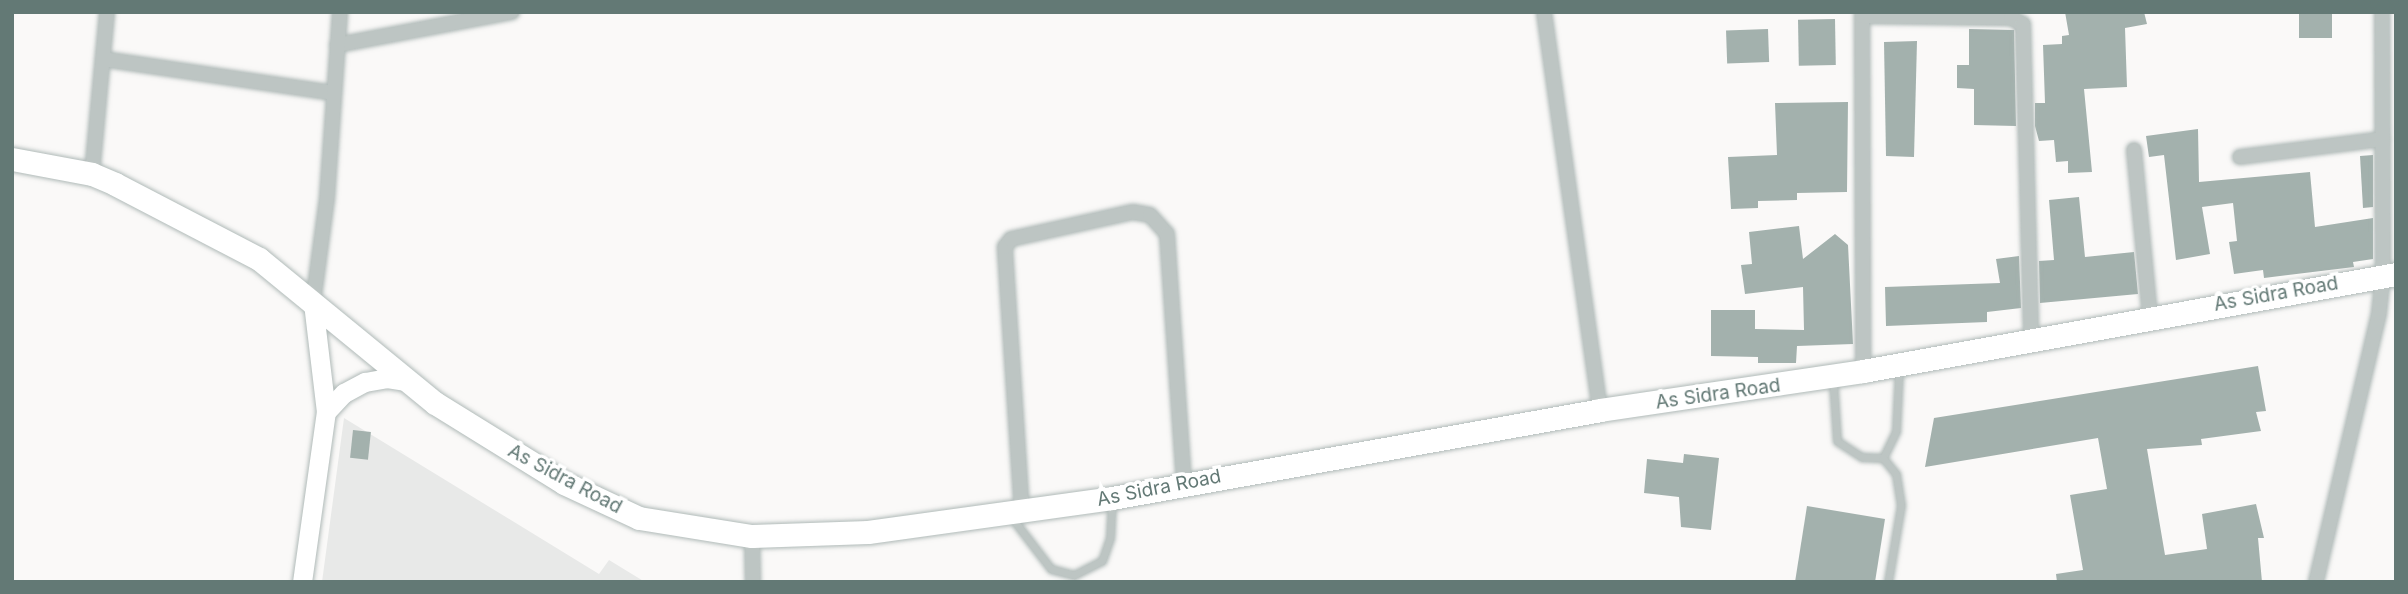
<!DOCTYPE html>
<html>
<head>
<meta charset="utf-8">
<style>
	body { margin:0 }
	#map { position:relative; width:2408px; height:594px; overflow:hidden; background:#faf9f8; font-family:Inter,sans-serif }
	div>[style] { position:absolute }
	.built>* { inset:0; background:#e8e9e8 }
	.building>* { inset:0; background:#a3b1ad; transform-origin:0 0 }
	.roads { filter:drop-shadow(0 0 2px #b0bab8) drop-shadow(0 0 2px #b0bab8) }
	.lane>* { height:7px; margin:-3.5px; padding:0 3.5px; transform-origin:3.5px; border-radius:3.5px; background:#bdc5c3 }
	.street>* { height:14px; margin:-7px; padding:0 7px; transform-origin:7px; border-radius:7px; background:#bdc5c3 }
	.secondary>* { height:19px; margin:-9.5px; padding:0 9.5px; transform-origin:9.5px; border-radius:9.5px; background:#fff }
	.primary>* { height:23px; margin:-11.5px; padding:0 11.5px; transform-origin:11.5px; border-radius:11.5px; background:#fff }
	span { translate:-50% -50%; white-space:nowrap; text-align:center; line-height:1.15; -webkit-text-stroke:7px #fff; paint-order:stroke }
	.street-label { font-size:19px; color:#637975 }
	.frame { position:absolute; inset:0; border:14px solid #637975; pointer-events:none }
</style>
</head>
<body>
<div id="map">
	<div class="built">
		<i style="clip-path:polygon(344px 418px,599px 574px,609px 560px,645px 582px,322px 582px)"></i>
	</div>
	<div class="building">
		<i style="clip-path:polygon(2065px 12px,2144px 12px,2147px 24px,2125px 28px,2127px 87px,2084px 89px,2092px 172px,2068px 173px,2068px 161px,2056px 162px,2054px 140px,2039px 141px,2035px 126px,2035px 103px,2045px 103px,2043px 45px,2062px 44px,2062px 36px,2069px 35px)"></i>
		<i style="left:2299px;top:12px;width:33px;height:26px"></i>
		<i style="left:1835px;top:19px;width:46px;height:37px;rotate:89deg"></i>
		<i style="left:1768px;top:29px;width:33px;height:42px;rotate:88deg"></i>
		<i style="clip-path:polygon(1969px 29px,2014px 30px,2016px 126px,1974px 125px,1974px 89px,1957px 88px,1957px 65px,1969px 65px)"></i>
		<i style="clip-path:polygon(1917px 41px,1914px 157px,1886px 156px,1884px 42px)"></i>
		<i style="clip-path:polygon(1848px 102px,1847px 192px,1797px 193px,1797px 200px,1758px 201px,1758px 208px,1731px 209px,1728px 157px,1777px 155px,1775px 103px)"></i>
		<i style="clip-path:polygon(2198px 129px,2199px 182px,2310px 172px,2315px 227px,2373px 218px,2373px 259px,2353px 262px,2354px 267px,2264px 278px,2263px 270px,2234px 274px,2229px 242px,2237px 241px,2233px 203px,2202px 207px,2210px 254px,2176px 260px,2164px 155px,2149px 157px,2146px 136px)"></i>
		<i style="clip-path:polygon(2373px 155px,2373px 207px,2363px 208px,2360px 156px)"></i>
		<i style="clip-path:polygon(2079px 197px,2085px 257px,2134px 252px,2138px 294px,2040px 303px,2039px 261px,2054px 260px,2049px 200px)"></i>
		<i style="clip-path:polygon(1799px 226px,1803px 259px,1835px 234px,1848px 245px,1853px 344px,1797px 346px,1796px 363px,1758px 363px,1758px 357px,1711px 356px,1711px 310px,1755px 310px,1755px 329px,1804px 330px,1803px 287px,1745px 294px,1741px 265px,1752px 264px,1749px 232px)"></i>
		<i style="clip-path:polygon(2019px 256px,2021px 308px,1987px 312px,1987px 322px,1886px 326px,1885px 287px,2000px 283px,1996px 259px)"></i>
		<i style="clip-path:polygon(2258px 366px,2266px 411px,2256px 412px,2261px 431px,2201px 439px,2202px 445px,2147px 449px,2165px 555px,2207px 549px,2202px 514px,2256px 504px,2264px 538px,2258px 538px,2262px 582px,2057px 582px,2056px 574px,2083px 570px,2070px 495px,2107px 489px,2098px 438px,1925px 467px,1934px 418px)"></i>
		<i style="left:353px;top:430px;width:18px;height:28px;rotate:6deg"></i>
		<i style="clip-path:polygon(1684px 454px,1719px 458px,1711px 530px,1681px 527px,1679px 497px,1644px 493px,1647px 459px,1683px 463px)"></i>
		<i style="clip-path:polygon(1807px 506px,1885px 519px,1875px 582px,1795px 582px)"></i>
	</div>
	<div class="roads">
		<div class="lane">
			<i style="left:1833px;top:380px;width:61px;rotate:86.2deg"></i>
			<i style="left:1837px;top:441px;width:30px;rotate:33deg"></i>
			<i style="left:1862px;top:457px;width:21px;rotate:3deg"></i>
			<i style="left:1883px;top:458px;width:30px;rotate:-64deg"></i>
			<i style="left:1896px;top:431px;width:62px;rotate:-87.2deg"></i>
			<i style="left:1883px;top:458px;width:21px;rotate:51deg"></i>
			<i style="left:1896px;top:474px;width:31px;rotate:81deg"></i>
			<i style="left:1901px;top:505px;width:78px;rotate:99.6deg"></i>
			<i style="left:1012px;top:518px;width:64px;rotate:52.6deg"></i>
			<i style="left:1051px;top:569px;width:24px;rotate:15deg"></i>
			<i style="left:1074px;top:575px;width:31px;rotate:-27deg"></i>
			<i style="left:1102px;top:561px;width:24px;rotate:-71deg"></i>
			<i style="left:1110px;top:538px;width:36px;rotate:-87deg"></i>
		</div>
		<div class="street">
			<i style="left:1544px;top:12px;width:402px;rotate:82deg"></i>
			<i style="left:1862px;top:12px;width:359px;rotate:89.8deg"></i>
			<i style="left:1862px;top:16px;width:149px;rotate:0.8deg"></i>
			<i style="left:2011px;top:18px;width:13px;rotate:27deg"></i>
			<i style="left:2023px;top:24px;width:316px;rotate:88.5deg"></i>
			<i style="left:337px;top:45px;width:178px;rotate:-10.7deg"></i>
			<i style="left:103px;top:59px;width:232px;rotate:8.4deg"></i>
			<i style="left:2134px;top:150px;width:168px;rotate:84.5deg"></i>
			<i style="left:2240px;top:157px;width:144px;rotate:-7.2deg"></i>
			<i style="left:92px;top:174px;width:163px;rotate:-84.7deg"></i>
			<i style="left:313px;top:303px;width:106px;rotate:-82.4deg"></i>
			<i style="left:327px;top:198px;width:186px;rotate:-86deg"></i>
			<i style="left:1022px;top:513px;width:267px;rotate:-93.7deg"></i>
			<i style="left:1005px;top:247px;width:10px;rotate:-53deg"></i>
			<i style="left:1011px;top:239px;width:125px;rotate:-12.5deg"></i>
			<i style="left:1133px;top:212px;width:17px;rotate:10deg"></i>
			<i style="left:1150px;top:215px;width:25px;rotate:48deg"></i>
			<i style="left:1167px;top:234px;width:249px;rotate:86.1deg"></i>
			<i style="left:752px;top:536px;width:46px;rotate:88.8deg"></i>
			<i style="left:2316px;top:582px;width:276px;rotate:-76.8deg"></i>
			<i style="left:2379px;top:313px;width:37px;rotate:-84deg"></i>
			<i style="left:2383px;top:276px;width:264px;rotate:-90.2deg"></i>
		</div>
		<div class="secondary">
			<i style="left:326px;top:412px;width:26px;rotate:-47deg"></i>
			<i style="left:344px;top:393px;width:24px;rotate:-28deg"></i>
			<i style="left:365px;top:382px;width:22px;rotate:-10deg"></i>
			<i style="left:387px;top:378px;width:24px;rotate:9deg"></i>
			<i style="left:302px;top:582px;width:172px;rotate:-82deg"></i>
			<i style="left:326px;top:412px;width:110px;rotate:-96.8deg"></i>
		</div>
		<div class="primary">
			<i style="left:12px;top:159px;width:81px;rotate:10.6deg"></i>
			<i style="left:92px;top:174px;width:25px;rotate:23deg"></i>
			<i style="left:115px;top:184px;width:162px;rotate:27.5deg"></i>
			<i style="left:259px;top:259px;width:227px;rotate:39.3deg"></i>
			<i style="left:435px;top:403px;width:152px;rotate:31.8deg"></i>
			<i style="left:564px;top:483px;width:83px;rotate:25deg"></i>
			<i style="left:639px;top:518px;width:114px;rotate:9.1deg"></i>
			<i style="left:752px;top:536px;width:116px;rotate:-2deg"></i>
			<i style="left:868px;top:532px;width:246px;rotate:-7.9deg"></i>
			<i style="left:1112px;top:498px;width:496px;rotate:-10.2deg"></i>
			<i style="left:1600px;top:410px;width:266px;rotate:-8.4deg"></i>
			<i style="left:1863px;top:371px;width:542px;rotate:-10.31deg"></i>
		</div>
	</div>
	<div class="street-label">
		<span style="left:2276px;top:294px;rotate:-10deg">As Sidra Road</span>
		<span style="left:1718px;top:394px;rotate:-8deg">As Sidra Road</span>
		<span style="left:565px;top:479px;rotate:28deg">As Sidra Road</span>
		<span style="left:1159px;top:488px;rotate:-11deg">As Sidra Road</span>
	</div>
	<div class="frame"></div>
</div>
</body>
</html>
